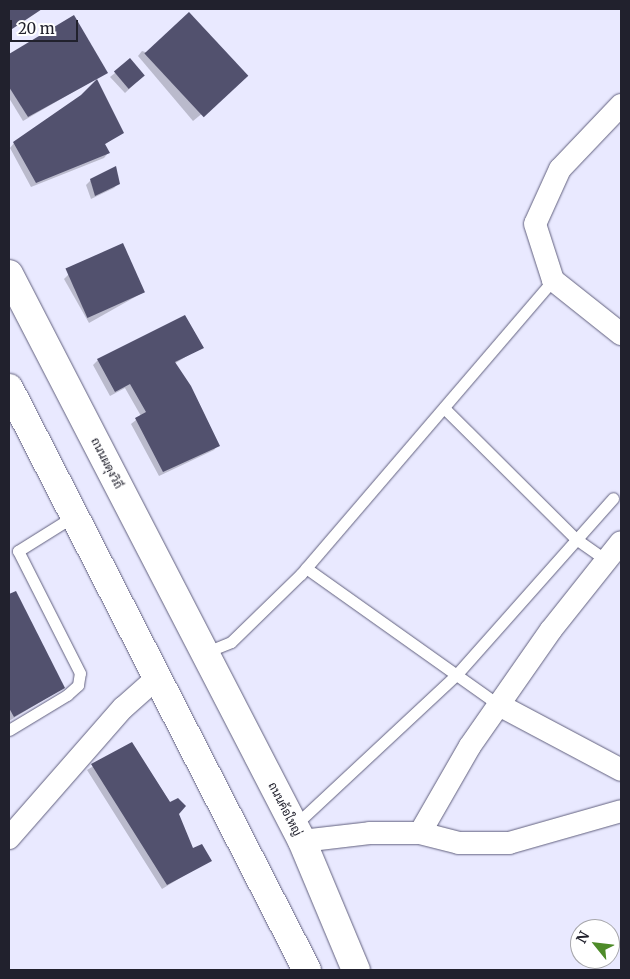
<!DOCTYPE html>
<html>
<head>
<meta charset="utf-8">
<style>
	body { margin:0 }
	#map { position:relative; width:630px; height:979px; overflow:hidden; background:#e9e9ff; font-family:Merriweather,Sarabun,serif }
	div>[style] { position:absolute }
	.shadow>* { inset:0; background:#0003 }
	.building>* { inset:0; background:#52516e; transform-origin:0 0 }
	.roads { filter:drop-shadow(0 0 1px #61607e) drop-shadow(0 0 1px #61607e) }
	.lane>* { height:11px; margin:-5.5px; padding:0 5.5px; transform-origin:5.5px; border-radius:5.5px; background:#fff }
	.street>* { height:22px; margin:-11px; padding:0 11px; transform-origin:11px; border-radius:11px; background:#fff }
	.primary>* { height:28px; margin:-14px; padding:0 14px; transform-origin:14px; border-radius:14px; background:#fff }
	span { translate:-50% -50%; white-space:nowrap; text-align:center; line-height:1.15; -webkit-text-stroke:5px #fff; paint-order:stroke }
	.street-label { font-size:12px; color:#21212d }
	.frame { position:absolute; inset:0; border:10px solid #21212d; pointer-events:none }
	.north { position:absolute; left:570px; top:919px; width:50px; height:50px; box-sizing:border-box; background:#fff; border:1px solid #a6a6ab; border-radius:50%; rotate:299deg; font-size:14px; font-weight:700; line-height:20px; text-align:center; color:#21212d }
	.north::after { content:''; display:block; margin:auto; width:18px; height:22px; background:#4e8b29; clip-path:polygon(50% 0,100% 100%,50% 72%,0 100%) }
	.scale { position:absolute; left:10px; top:20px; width:68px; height:22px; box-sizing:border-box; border:2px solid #21212d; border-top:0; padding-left:6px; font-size:15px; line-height:18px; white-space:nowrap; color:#21212d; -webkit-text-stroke:4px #fff; paint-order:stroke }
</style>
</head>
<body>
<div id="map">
	<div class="shadow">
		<i style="clip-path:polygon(9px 9px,42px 9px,9px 31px)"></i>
		<i style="clip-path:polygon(73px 16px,106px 73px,23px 121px,9px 98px,9px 55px)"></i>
		<i style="clip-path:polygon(142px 51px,242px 81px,193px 121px,138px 56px)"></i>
		<i style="clip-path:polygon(115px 73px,143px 76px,125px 93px,110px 77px)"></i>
		<i style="clip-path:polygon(122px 132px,104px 145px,108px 153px,104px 158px,31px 187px,10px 148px,14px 143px)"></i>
		<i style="clip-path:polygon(91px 180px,118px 184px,114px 188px,91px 199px,86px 185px)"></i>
		<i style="clip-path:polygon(69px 274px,144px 292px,89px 323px,64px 279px)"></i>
		<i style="clip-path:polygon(202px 347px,174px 364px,218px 445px,214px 450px,159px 476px,131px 424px,141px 416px,125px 388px,110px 396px,93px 365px,98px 360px)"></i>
		<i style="clip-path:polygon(15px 592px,63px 688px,9px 721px,9px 595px)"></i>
		<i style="clip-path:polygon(131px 743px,178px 814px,193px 850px,210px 860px,162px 889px,87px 770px)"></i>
	</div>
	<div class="building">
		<i style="clip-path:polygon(9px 9px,42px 9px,9px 31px)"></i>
		<i style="left:189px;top:12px;width:87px;height:61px;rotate:47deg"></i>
		<i style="clip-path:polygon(74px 15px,108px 73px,28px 117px,9px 87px,9px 54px)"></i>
		<i style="left:130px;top:58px;width:23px;height:21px;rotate:50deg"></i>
		<i style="clip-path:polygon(97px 79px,124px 133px,105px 144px,110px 153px,36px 183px,13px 142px,81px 95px)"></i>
		<i style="clip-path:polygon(116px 166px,120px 184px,95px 196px,90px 179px)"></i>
		<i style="left:123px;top:243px;width:54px;height:63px;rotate:66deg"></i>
		<i style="clip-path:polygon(185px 315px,204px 348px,175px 362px,191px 386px,220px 446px,163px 472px,135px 418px,146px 412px,130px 384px,115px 392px,97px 359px)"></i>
		<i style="clip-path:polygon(16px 591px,65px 688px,14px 717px,9px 708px,9px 594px)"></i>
		<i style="clip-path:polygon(132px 742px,170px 802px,178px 798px,186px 806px,179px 814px,193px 848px,202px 844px,212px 861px,167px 885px,91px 764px)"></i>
	</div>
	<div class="roads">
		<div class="lane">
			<i style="left:444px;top:408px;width:186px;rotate:44.8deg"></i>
			<i style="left:576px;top:539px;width:37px;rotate:35deg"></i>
			<i style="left:306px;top:568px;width:237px;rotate:35.4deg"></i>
			<i style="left:204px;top:653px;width:29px;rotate:-22deg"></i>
			<i style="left:231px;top:642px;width:98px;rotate:-44.2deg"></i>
			<i style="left:301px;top:574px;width:387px;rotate:-49.4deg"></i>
			<i style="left:9px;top:730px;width:68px;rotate:-31.1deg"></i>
			<i style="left:67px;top:695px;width:15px;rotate:-42deg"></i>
			<i style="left:78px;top:685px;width:12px;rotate:-81deg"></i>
			<i style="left:80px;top:673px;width:137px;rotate:-116.9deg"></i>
			<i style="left:18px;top:551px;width:66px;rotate:-32deg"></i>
			<i style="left:294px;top:826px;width:223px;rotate:-43deg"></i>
			<i style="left:457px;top:674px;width:235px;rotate:-48.4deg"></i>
		</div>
		<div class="street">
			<i style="left:621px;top:105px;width:88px;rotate:133.6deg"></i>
			<i style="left:560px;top:169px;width:60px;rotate:114.4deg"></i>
			<i style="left:535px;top:224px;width:59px;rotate:72.2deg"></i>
			<i style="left:553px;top:280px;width:87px;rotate:38.5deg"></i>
			<i style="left:499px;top:705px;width:138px;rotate:28deg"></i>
			<i style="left:420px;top:833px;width:40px;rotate:14.4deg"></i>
			<i style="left:459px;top:843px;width:50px"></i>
			<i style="left:509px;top:843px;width:116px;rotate:-15.9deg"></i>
			<i style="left:9px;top:838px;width:173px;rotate:-48.8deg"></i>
			<i style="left:123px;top:708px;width:47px;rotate:-41.5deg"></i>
			<i style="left:302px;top:841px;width:68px;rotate:-6.7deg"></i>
			<i style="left:370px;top:833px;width:50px"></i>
			<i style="left:420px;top:833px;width:100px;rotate:-60.1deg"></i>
			<i style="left:470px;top:746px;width:141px;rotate:-55.1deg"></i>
			<i style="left:551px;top:630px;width:112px;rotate:-51.5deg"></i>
		</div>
		<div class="primary">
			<i style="left:9px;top:274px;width:638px;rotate:62.67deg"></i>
			<i style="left:302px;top:841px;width:140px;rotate:67.3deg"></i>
			<i style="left:9px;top:388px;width:654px;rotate:62.89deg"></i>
		</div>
	</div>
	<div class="street-label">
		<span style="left:107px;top:463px;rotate:63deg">ถนนผดุงวิถี</span>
		<span style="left:285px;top:809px;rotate:63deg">ถนนค้อใหญ่</span>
	</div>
	<div class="frame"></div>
	<div class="north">N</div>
	<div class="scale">20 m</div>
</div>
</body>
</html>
